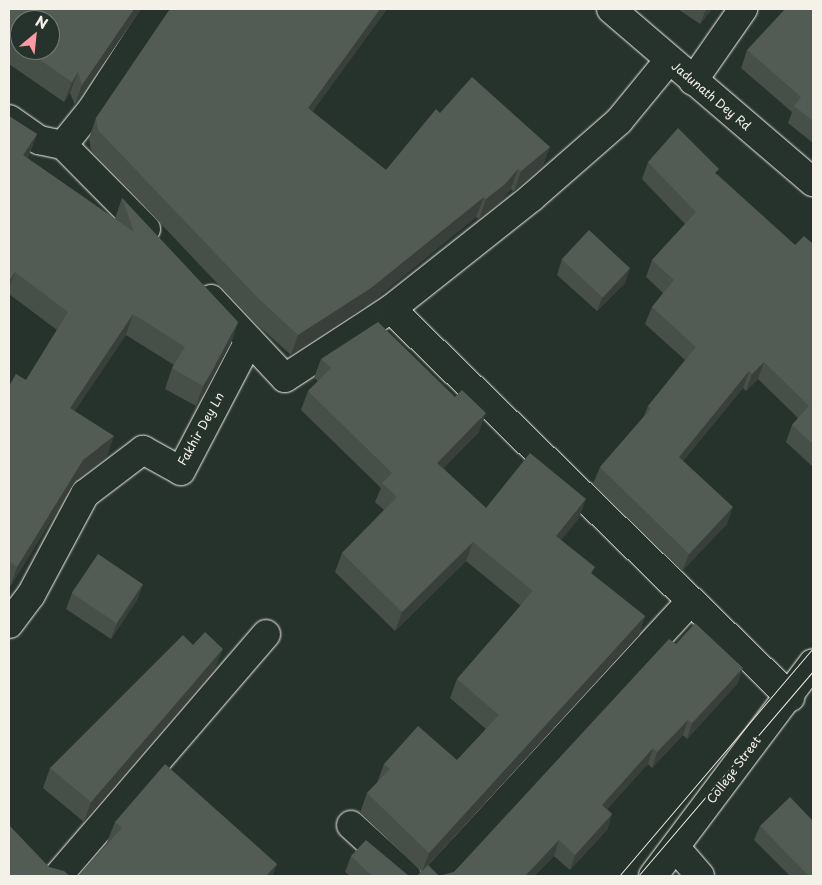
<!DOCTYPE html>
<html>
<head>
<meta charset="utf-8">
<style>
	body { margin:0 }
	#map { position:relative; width:822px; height:885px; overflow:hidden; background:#26332d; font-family:"Playpen Sans",sans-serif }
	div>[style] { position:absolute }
	.roads { filter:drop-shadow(0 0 1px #f4f1e8) drop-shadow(0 0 1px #f4f1e8) }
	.minor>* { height:28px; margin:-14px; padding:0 14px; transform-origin:14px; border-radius:14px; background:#26332d }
	.major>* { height:28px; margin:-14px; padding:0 14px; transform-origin:14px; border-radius:14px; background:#26332d }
	.tram>* { height:1px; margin:-0.5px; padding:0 0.5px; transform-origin:0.5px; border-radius:0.5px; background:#f4f1e8 }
	.wall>* { inset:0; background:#474f49 }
	.shaded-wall>* { inset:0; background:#39403c }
	.building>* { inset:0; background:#525c55; transform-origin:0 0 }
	span { translate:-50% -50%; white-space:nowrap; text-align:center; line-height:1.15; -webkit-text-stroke:5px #26332d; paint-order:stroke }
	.street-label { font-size:12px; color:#f4f1e8 }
	.frame { position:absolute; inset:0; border:10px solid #f4f1e8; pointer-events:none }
	.north { position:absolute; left:10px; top:10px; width:50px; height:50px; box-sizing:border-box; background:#26332d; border:1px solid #787f78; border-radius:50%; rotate:28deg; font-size:14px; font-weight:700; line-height:20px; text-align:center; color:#f4f1e8 }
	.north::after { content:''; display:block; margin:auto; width:18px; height:22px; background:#ff9aa2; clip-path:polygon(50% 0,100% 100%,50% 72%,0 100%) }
</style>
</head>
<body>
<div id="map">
	<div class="roads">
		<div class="minor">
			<i style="left:611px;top:9px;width:266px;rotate:40.6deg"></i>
			<i style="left:693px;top:81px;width:88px;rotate:-55.2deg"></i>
			<i style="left:9px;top:119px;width:37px;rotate:35deg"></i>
			<i style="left:39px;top:140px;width:25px;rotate:12deg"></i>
			<i style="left:63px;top:145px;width:46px;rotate:-51.1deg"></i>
			<i style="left:92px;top:109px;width:119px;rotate:-57deg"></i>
			<i style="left:63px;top:145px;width:118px;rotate:45.3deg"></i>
			<i style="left:211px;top:299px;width:108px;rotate:46.9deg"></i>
			<i style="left:285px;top:378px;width:126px;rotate:-33.1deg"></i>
			<i style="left:391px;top:309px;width:179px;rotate:-38.4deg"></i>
			<i style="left:531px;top:198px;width:117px;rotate:-41.2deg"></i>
			<i style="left:619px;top:121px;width:79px;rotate:-50.7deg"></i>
			<i style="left:391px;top:309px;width:557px;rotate:44.2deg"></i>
			<i style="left:9px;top:624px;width:36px;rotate:-53deg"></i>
			<i style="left:31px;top:595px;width:115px;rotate:-61.9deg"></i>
			<i style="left:85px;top:494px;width:73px;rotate:-37.2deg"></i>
			<i style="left:143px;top:450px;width:43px;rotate:28.9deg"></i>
			<i style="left:181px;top:471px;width:147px;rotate:-62.4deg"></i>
			<i style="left:351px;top:825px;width:76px;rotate:42.3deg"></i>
			<i style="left:675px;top:847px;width:38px;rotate:49deg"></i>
			<i style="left:58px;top:876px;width:319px;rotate:-49.3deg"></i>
			<i style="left:437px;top:876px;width:374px;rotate:-47.3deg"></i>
		</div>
		<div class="major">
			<i style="left:653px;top:876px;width:266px;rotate:-53.1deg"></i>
		</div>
	</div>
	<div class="tram">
		<i style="left:619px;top:876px;width:299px;rotate:-49.6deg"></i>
		<i style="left:638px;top:876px;width:270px;rotate:-49.5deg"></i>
	</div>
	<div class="wall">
		<i style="clip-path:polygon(evenodd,9px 9px,141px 9px,75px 105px,70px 93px,64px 102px,9px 64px,9px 9px,20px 20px,50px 50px,20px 50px,20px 20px)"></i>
		<i style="clip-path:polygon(170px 9px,387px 9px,312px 112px,386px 170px,440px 113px,550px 147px,542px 167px,514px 192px,511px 189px,498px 204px,479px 219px,476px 217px,364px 308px,291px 355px,251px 319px,91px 150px,89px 138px,96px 118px)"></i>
		<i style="clip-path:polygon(678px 9px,712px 9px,700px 24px)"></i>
		<i style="clip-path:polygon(813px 9px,813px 143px,788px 123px,792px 112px,741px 68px,747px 50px)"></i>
		<i style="clip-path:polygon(9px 116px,37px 134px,29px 155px,27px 158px,115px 219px,122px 198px,238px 322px,231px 343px,205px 392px,196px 406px,165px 389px,172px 368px,174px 365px,126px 335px,74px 411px,107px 457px,76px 480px,10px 587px,9px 586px,9px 386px,26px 380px,57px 330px,9px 294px)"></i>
		<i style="clip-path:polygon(648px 162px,717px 174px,795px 245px,813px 244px,813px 467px,786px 442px,792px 425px,798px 418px,758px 379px,746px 391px,743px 388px,683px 461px,727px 524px,682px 571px,593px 484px,600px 467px,644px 416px,648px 406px,685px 360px,645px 324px,652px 307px,663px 293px,646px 277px,652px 260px,685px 224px,642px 179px)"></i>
		<i style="clip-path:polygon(562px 259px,625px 283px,597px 311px,557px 275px)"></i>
		<i style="clip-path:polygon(321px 359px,479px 432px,443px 468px,486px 508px,579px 518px,561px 540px,593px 575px,645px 616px,639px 635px,428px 865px,439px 876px,454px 872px,676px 644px,738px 683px,687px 739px,683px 735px,652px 768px,648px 764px,607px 809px,612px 814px,607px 830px,570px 870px,554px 856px,534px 876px,350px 876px,345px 872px,351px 856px,409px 876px,418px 875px,421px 871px,360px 813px,367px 793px,377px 783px,384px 764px,457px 760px,486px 729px,450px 698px,457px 679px,521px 606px,466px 561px,395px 631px,335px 572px,342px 553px,384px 510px,375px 502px,381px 488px,301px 410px,308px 391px,318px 381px,314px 378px)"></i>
		<i style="clip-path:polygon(143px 584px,137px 600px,111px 639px,66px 609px,72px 593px)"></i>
		<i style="clip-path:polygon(215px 669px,84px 822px,43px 788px,50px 768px)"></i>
		<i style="clip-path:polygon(115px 822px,277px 864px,272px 876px,78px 876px,108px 843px,107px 842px)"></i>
		<i style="clip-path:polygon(760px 826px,813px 876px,790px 876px,754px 840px)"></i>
	</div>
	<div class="shaded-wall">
		<i style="clip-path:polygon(134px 9px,141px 9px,75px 105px,82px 85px)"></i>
		<i style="clip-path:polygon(380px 9px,387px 9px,300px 129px,308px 108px)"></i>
		<i style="clip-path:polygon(706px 9px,712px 9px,700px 24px)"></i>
		<i style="clip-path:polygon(78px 72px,70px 93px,64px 102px,72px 82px)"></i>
		<i style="clip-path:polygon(37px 134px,29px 155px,16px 176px,23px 155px)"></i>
		<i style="clip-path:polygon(550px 147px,542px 167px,514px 192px,521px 171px)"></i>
		<i style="clip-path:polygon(518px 169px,511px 189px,498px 204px,479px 219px,486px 199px)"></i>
		<i style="clip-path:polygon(484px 197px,476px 217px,364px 308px,291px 355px,298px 335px)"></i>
		<i style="clip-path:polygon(630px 268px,625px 283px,597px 311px,603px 295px)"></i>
		<i style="clip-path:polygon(15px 272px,9px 288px,9px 281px)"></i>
		<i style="clip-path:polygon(133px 314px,126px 335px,63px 429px,70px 408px)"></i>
		<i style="clip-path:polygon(238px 322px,231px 343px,205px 392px,196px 406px,203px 386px)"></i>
		<i style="clip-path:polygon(764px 362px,758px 379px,746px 391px,752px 374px)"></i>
		<i style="clip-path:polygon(749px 371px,743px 388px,673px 473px,679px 457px)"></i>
		<i style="clip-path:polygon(486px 413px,479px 432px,430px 482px,437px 463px)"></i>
		<i style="clip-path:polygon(114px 436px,107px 457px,76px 480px,10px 587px,17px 567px,83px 460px)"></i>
		<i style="clip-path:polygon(586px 499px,579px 518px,549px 555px,556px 536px)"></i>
		<i style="clip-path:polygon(733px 507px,727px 524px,682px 571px,689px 554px)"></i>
		<i style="clip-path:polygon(473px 542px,466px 561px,395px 631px,402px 612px)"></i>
		<i style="clip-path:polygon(143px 584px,137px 600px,111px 639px,117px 623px)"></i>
		<i style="clip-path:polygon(645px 616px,639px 635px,422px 872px,429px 853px)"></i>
		<i style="clip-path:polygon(223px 649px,215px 669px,84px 822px,91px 802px)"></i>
		<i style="clip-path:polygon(743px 668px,738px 683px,687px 739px,692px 723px)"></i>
		<i style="clip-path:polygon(688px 720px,683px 735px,652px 768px,657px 752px)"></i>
		<i style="clip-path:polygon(653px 748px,648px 764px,597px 820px,602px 805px)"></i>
		<i style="clip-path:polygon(612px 814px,607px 830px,570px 870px,575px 855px)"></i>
		<i style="clip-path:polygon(559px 840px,554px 856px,534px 876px,525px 876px)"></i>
		<i style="clip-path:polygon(277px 864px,272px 876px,266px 876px)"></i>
	</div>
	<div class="building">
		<i style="clip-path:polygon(9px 9px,134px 9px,82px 85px,78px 72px,72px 82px,26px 50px,50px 50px,50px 20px,20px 20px,20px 46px,9px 38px)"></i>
		<i style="clip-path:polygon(170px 9px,380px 9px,308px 108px,386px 170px,436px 109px,440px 113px,472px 77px,550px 147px,521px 171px,518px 169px,505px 184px,486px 199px,484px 197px,371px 288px,298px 335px,258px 298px,98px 130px,96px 118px)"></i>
		<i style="clip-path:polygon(785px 9px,813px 9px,813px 121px,794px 106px,801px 97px,747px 50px)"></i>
		<i style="clip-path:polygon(9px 116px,37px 134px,23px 155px,134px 232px,122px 198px,238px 322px,212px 371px,203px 386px,172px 368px,185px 347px,133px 314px,70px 408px,114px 436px,83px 460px,17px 567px,9px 561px,9px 386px,16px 374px,26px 380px,68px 312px,15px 272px,9px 281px)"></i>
		<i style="clip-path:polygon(678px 128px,719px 169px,715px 173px,795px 245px,804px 236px,813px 244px,813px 444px,792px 425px,809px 406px,764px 362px,752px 374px,749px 371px,679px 457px,733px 507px,689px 554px,600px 467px,651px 409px,648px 406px,696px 347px,652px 307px,674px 280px,652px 260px,696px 212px,648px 162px)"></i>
		<i style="left:589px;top:230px;width:56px;height:40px;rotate:43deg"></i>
		<i style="clip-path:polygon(378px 322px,455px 397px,462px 390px,486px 413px,437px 463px,486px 508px,530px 453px,586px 499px,556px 536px,595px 567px,591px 573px,645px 616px,429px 853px,367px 793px,390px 769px,384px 764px,418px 726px,457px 760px,499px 715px,457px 679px,533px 591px,473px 542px,402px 612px,342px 553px,397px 497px,382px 483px,392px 473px,308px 391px,331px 368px,321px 359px)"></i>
		<i style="left:98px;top:554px;width:54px;height:47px;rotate:34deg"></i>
		<i style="clip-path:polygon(695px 623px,743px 668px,692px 723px,688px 720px,657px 752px,653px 748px,602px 805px,612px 814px,575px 855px,559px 840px,525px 876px,372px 876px,351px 856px,366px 840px,409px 876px,418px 875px,428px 865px,439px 876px,454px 872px,669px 639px,676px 644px)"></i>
		<i style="clip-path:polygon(205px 632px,223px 649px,91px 802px,50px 768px,183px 635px,193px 645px)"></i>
		<i style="clip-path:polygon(165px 764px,277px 864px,266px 876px,78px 876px,122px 828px,115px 822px)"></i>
		<i style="clip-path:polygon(790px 797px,813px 821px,813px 876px,809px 876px,760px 826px)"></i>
		<i style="clip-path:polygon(9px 825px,49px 867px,64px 871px,70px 876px,9px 876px)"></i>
	</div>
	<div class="street-label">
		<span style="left:711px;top:96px;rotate:40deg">Jadunath Dey Rd</span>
		<span style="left:201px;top:429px;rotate:-61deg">Fakhir Dey Ln</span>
		<span style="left:734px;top:770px;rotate:-53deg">College Street</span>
	</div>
	<div class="frame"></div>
	<div class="north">N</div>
</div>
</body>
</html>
